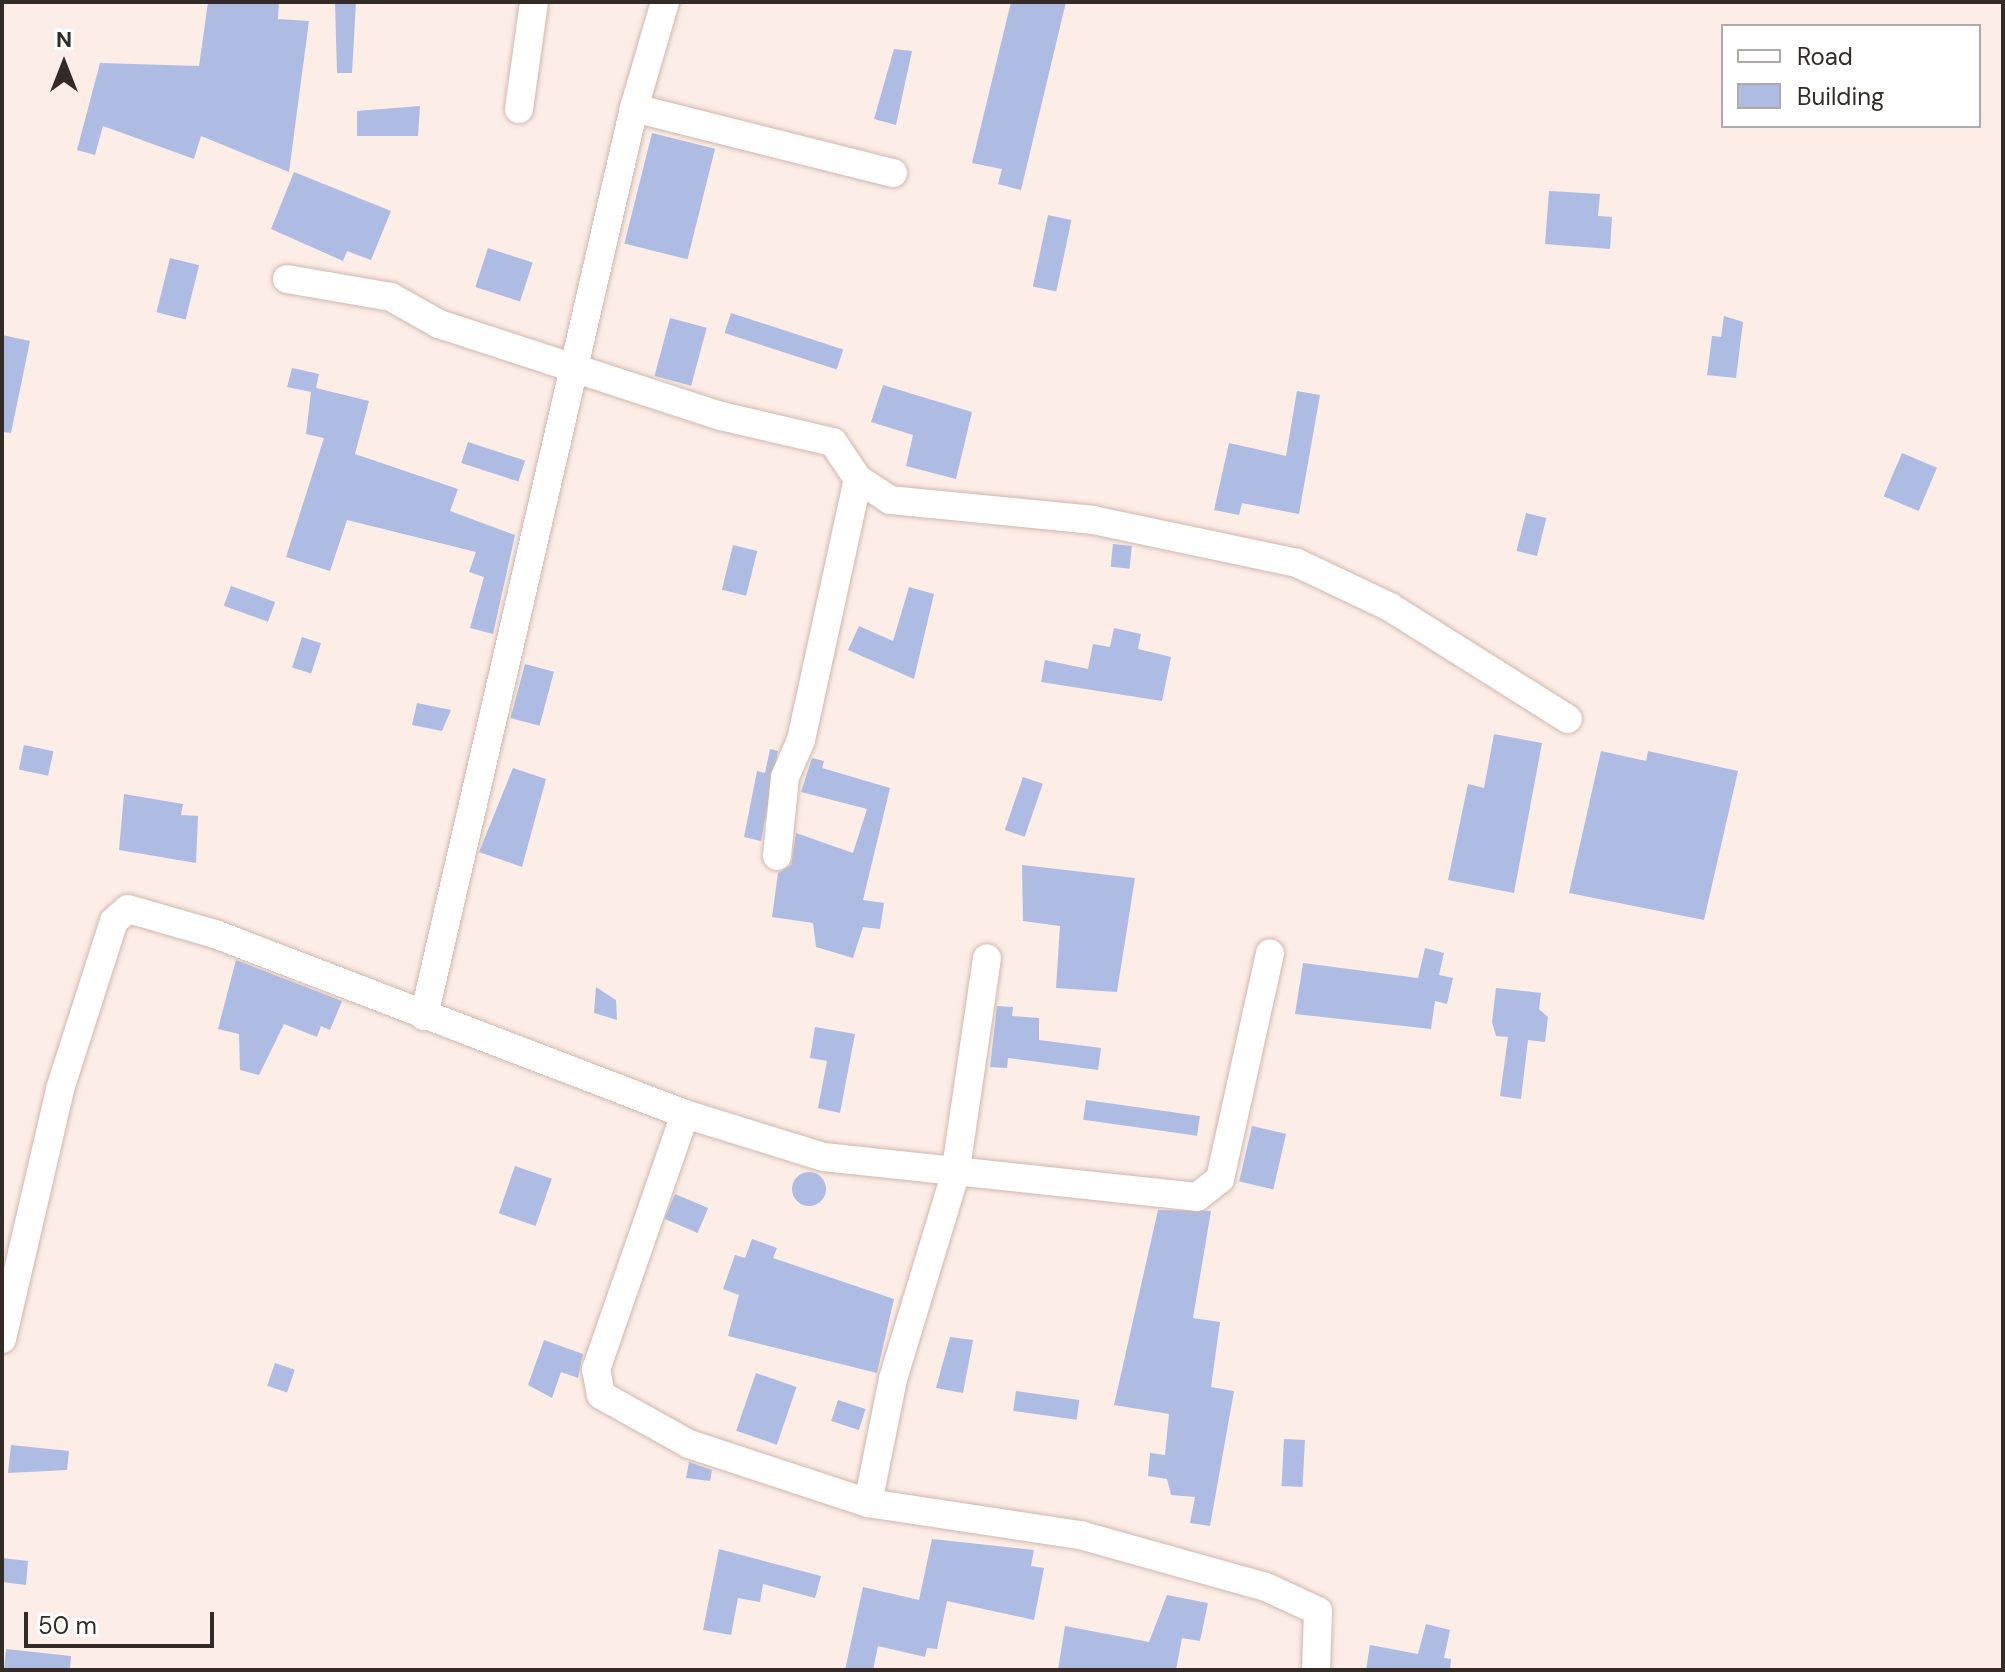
<!DOCTYPE html>
<html>
<head>
<meta charset="utf-8">
<style>
	body { margin:0 }
	#map { position:relative; width:2005px; height:1672px; overflow:hidden; background:#fcede6; font-family:"DM Sans",sans-serif }
	div>[style] { position:absolute }
	.building>* { inset:0; background:#aebce3; transform-origin:0 0 }
	.round { border-radius:50% }
	.roads { filter:drop-shadow(0 0 2px #cfb7ad) drop-shadow(0 0 2px #cfb7ad) }
	.street>* { height:28px; margin:-14px; padding:0 14px; transform-origin:14px; border-radius:14px; background:#fff }
	span { translate:-50% -50%; white-space:nowrap; text-align:center; line-height:1.15; -webkit-text-stroke:8px #fff; paint-order:stroke }
	.frame { position:absolute; inset:0; border:4px solid #342b27; pointer-events:none }
	.legend { position:absolute; left:1721px; top:24px; width:260px; height:104px; box-sizing:border-box; background:#fff; border:2px solid #aeaaa9; margin:0; padding:10px 14px; list-style:none; font-size:24px; color:#342b27 }
	.legend li { display:flex; align-items:center; gap:16px; height:40px }
	.legend b { width:40px; border:2px solid #aeaaa9 }
	.north { position:absolute; left:24px; top:24px; width:80px; height:80px; -webkit-text-stroke:6px #fff; paint-order:stroke; rotate:0deg; font-size:22px; font-weight:700; line-height:32px; text-align:center; color:#342b27 }
	.north::after { content:''; display:block; margin:auto; width:28px; height:36px; background:#342b27; clip-path:polygon(50% 0,100% 100%,50% 72%,0 100%) }
	.scale { position:absolute; left:24px; top:1612px; width:190px; height:36px; box-sizing:border-box; border:4px solid #342b27; border-top:0; padding-left:10px; font-size:24px; line-height:28px; white-space:nowrap; color:#342b27; -webkit-text-stroke:6px #fff; paint-order:stroke }
</style>
</head>
<body>
<div id="map">
	<div class="building">
		<i style="clip-path:polygon(208px 2px,279px 2px,278px 19px,309px 21px,289px 172px,201px 136px,194px 159px,103px 126px,95px 155px,77px 150px,100px 63px,199px 66px)"></i>
		<i style="clip-path:polygon(335px 2px,356px 2px,352px 73px,337px 73px)"></i>
		<i style="clip-path:polygon(1011px 2px,1066px 2px,1021px 190px,998px 184px,1002px 169px,972px 163px)"></i>
		<i style="clip-path:polygon(894px 49px,912px 51px,896px 125px,874px 119px)"></i>
		<i style="clip-path:polygon(420px 106px,418px 136px,357px 136px,357px 111px)"></i>
		<i style="left:652px;top:133px;width:65px;height:114px;rotate:14deg"></i>
		<i style="clip-path:polygon(294px 172px,391px 211px,371px 260px,347px 251px,343px 261px,271px 229px)"></i>
		<i style="clip-path:polygon(1549px 191px,1600px 194px,1598px 216px,1612px 217px,1610px 249px,1545px 244px)"></i>
		<i style="left:1048px;top:215px;width:24px;height:73px;rotate:12deg"></i>
		<i style="left:488px;top:248px;width:47px;height:41px;rotate:18deg"></i>
		<i style="left:170px;top:258px;width:30px;height:56px;rotate:14deg"></i>
		<i style="left:731px;top:313px;width:118px;height:21px;rotate:18deg"></i>
		<i style="clip-path:polygon(1724px 316px,1743px 322px,1736px 378px,1707px 375px,1712px 336px,1721px 337px)"></i>
		<i style="left:670px;top:318px;width:38px;height:60px;rotate:15deg"></i>
		<i style="clip-path:polygon(2px 335px,30px 341px,11px 433px,2px 432px)"></i>
		<i style="clip-path:polygon(292px 368px,319px 374px,316px 388px,369px 401px,355px 454px,458px 489px,450px 511px,515px 535px,493px 634px,470px 628px,484px 577px,469px 572px,476px 552px,347px 520px,330px 571px,286px 557px,324px 438px,306px 434px,311px 392px,287px 387px)"></i>
		<i style="clip-path:polygon(883px 385px,972px 412px,956px 479px,906px 466px,913px 435px,871px 422px)"></i>
		<i style="clip-path:polygon(1297px 391px,1320px 395px,1299px 514px,1242px 503px,1239px 515px,1214px 510px,1229px 443px,1286px 456px)"></i>
		<i style="left:468px;top:442px;width:60px;height:22px;rotate:18deg"></i>
		<i style="left:1902px;top:453px;width:38px;height:47px;rotate:23deg"></i>
		<i style="left:1526px;top:513px;width:21px;height:39px;rotate:14deg"></i>
		<i style="left:1113px;top:544px;width:19px;height:23px;rotate:6deg"></i>
		<i style="left:733px;top:545px;width:25px;height:46px;rotate:14deg"></i>
		<i style="left:231px;top:586px;width:47px;height:21px;rotate:20deg"></i>
		<i style="clip-path:polygon(909px 587px,934px 594px,914px 679px,848px 650px,859px 626px,893px 641px)"></i>
		<i style="clip-path:polygon(1114px 628px,1141px 634px,1138px 649px,1171px 657px,1162px 701px,1041px 682px,1045px 660px,1088px 669px,1093px 644px,1110px 647px)"></i>
		<i style="left:302px;top:637px;width:20px;height:32px;rotate:18deg"></i>
		<i style="left:525px;top:664px;width:30px;height:56px;rotate:15deg"></i>
		<i style="clip-path:polygon(417px 703px,451px 710px,442px 731px,412px 725px)"></i>
		<i style="clip-path:polygon(1494px 734px,1542px 743px,1514px 893px,1448px 880px,1468px 784px,1484px 788px)"></i>
		<i style="left:24px;top:745px;width:30px;height:25px;rotate:12deg"></i>
		<i style="clip-path:polygon(770px 749px,778px 751px,761px 841px,744px 837px,757px 771px,765px 773px)"></i>
		<i style="clip-path:polygon(1601px 751px,1646px 761px,1648px 751px,1738px 771px,1704px 920px,1569px 893px)"></i>
		<i style="clip-path:polygon(812px 758px,824px 761px,822px 768px,890px 788px,863px 900px,884px 903px,880px 929px,863px 927px,853px 958px,816px 947px,813px 923px,772px 917px,778px 873px,791px 865px,796px 833px,853px 853px,867px 809px,801px 792px)"></i>
		<i style="clip-path:polygon(513px 768px,546px 779px,522px 867px,479px 852px)"></i>
		<i style="left:1023px;top:777px;width:21px;height:56px;rotate:19deg"></i>
		<i style="clip-path:polygon(124px 794px,183px 804px,181px 815px,198px 816px,196px 863px,119px 850px)"></i>
		<i style="clip-path:polygon(1022px 865px,1135px 878px,1117px 992px,1056px 988px,1060px 926px,1023px 921px)"></i>
		<i style="clip-path:polygon(1425px 948px,1444px 953px,1439px 975px,1453px 978px,1447px 1004px,1435px 1001px,1431px 1029px,1295px 1014px,1303px 963px,1418px 978px)"></i>
		<i style="clip-path:polygon(236px 960px,342px 1001px,330px 1030px,321px 1026px,317px 1037px,284px 1024px,259px 1075px,240px 1070px,239px 1034px,218px 1029px)"></i>
		<i style="clip-path:polygon(596px 987px,616px 1000px,617px 1020px,594px 1013px)"></i>
		<i style="clip-path:polygon(1496px 988px,1541px 993px,1539px 1009px,1548px 1017px,1545px 1042px,1528px 1040px,1521px 1099px,1500px 1096px,1508px 1037px,1496px 1036px,1492px 1022px)"></i>
		<i style="clip-path:polygon(997px 1006px,1013px 1007px,1012px 1016px,1039px 1018px,1039px 1040px,1101px 1048px,1098px 1070px,1008px 1058px,1007px 1068px,990px 1067px)"></i>
		<i style="clip-path:polygon(815px 1027px,855px 1034px,840px 1113px,818px 1108px,827px 1061px,810px 1058px)"></i>
		<i style="left:1086px;top:1100px;width:115px;height:20px;rotate:8deg"></i>
		<i style="left:1252px;top:1126px;width:35px;height:57px;rotate:13deg"></i>
		<i style="left:515px;top:1166px;width:39px;height:50px;rotate:19deg"></i>
		<i class="round" style="left:792px;top:1172px;width:34px;height:34px"></i>
		<i style="left:675px;top:1194px;width:36px;height:27px;rotate:23deg"></i>
		<i style="clip-path:polygon(1158px 1210px,1211px 1211px,1193px 1318px,1220px 1322px,1211px 1387px,1234px 1391px,1210px 1526px,1190px 1523px,1195px 1497px,1171px 1495px,1167px 1479px,1148px 1476px,1150px 1453px,1165px 1455px,1169px 1414px,1114px 1405px)"></i>
		<i style="clip-path:polygon(752px 1239px,777px 1248px,773px 1258px,894px 1299px,877px 1373px,728px 1336px,739px 1295px,723px 1289px,735px 1255px,745px 1258px)"></i>
		<i style="clip-path:polygon(950px 1337px,973px 1340px,963px 1393px,936px 1388px)"></i>
		<i style="clip-path:polygon(544px 1340px,583px 1354px,578px 1378px,561px 1372px,552px 1398px,528px 1385px)"></i>
		<i style="left:275px;top:1363px;width:21px;height:24px;rotate:19deg"></i>
		<i style="left:756px;top:1373px;width:43px;height:61px;rotate:19deg"></i>
		<i style="left:1016px;top:1391px;width:64px;height:20px;rotate:8deg"></i>
		<i style="left:838px;top:1400px;width:29px;height:22px;rotate:18deg"></i>
		<i style="left:1284px;top:1439px;width:21px;height:47px;rotate:3deg"></i>
		<i style="clip-path:polygon(11px 1445px,69px 1451px,67px 1470px,8px 1473px)"></i>
		<i style="clip-path:polygon(689px 1462px,712px 1470px,710px 1481px,686px 1478px)"></i>
		<i style="clip-path:polygon(932px 1539px,1034px 1550px,1031px 1566px,1044px 1568px,1034px 1620px,947px 1601px,937px 1649px,927px 1648px,925px 1657px,878px 1646px,873px 1670px,845px 1670px,863px 1587px,919px 1600px)"></i>
		<i style="clip-path:polygon(719px 1549px,821px 1576px,815px 1598px,763px 1584px,760px 1602px,738px 1598px,731px 1635px,703px 1630px)"></i>
		<i style="clip-path:polygon(2px 1558px,28px 1561px,26px 1585px,2px 1582px)"></i>
		<i style="clip-path:polygon(1167px 1595px,1208px 1603px,1200px 1641px,1182px 1638px,1176px 1670px,1058px 1670px,1065px 1626px,1149px 1642px)"></i>
		<i style="clip-path:polygon(1426px 1624px,1450px 1630px,1444px 1658px,1451px 1659px,1450px 1670px,1366px 1670px,1370px 1645px,1418px 1654px)"></i>
		<i style="clip-path:polygon(6px 1649px,71px 1656px,70px 1670px,4px 1670px)"></i>
	</div>
	<div class="roads">
		<div class="street">
			<i style="left:634px;top:108px;width:267px;rotate:14.1deg"></i>
			<i style="left:519px;top:109px;width:108px;rotate:-82deg"></i>
			<i style="left:287px;top:279px;width:106px;rotate:9.8deg"></i>
			<i style="left:391px;top:297px;width:55px;rotate:29.4deg"></i>
			<i style="left:439px;top:324px;width:297px;rotate:18.1deg"></i>
			<i style="left:721px;top:416px;width:115px;rotate:13.1deg"></i>
			<i style="left:833px;top:442px;width:45px;rotate:56deg"></i>
			<i style="left:858px;top:479px;width:38px;rotate:33deg"></i>
			<i style="left:890px;top:500px;width:204px;rotate:5.6deg"></i>
			<i style="left:1093px;top:520px;width:208px;rotate:11.9deg"></i>
			<i style="left:1297px;top:563px;width:103px;rotate:25.3deg"></i>
			<i style="left:1390px;top:607px;width:210px;rotate:32.2deg"></i>
			<i style="left:777px;top:856px;width:79px;rotate:-84.2deg"></i>
			<i style="left:785px;top:777px;width:40px;rotate:-66.6deg"></i>
			<i style="left:801px;top:740px;width:267px;rotate:-77.7deg"></i>
			<i style="left:424px;top:1016px;width:932px;rotate:-76.98deg"></i>
			<i style="left:634px;top:108px;width:110px;rotate:-73.7deg"></i>
			<i style="left:685px;top:1114px;width:270px;rotate:109.2deg"></i>
			<i style="left:596px;top:1369px;width:26px;rotate:79deg"></i>
			<i style="left:601px;top:1395px;width:101px;rotate:29.1deg"></i>
			<i style="left:689px;top:1444px;width:188px;rotate:18.2deg"></i>
			<i style="left:868px;top:1503px;width:214px;rotate:8.6deg"></i>
			<i style="left:1080px;top:1535px;width:193px;rotate:15.6deg"></i>
			<i style="left:1266px;top:1587px;width:57px;rotate:24.8deg"></i>
			<i style="left:1318px;top:1611px;width:59px;rotate:91.9deg"></i>
			<i style="left:2px;top:1339px;width:257px;rotate:-76.9deg"></i>
			<i style="left:60px;top:1089px;width:176px;rotate:-72.2deg"></i>
			<i style="left:114px;top:921px;width:18px;rotate:-41deg"></i>
			<i style="left:128px;top:909px;width:91px;rotate:16deg"></i>
			<i style="left:215px;top:934px;width:503px;rotate:20.96deg"></i>
			<i style="left:685px;top:1114px;width:145px;rotate:17.2deg"></i>
			<i style="left:824px;top:1157px;width:375px;rotate:6.1deg"></i>
			<i style="left:1197px;top:1197px;width:29px;rotate:-38deg"></i>
			<i style="left:1220px;top:1179px;width:231px;rotate:-77.5deg"></i>
			<i style="left:868px;top:1503px;width:126px;rotate:-78.6deg"></i>
			<i style="left:893px;top:1379px;width:213px;rotate:-73.1deg"></i>
			<i style="left:955px;top:1175px;width:219px;rotate:-81.6deg"></i>
		</div>
	</div>
	<div class="frame"></div>
	<ul class="legend">
	<li><b style="height:10px;background:#fff"></b>Road</li>
	<li><b style="height:22px;background:#aebce3"></b>Building</li>
	</ul>
	<div class="north">N</div>
	<div class="scale">50 m</div>
</div>
</body>
</html>
